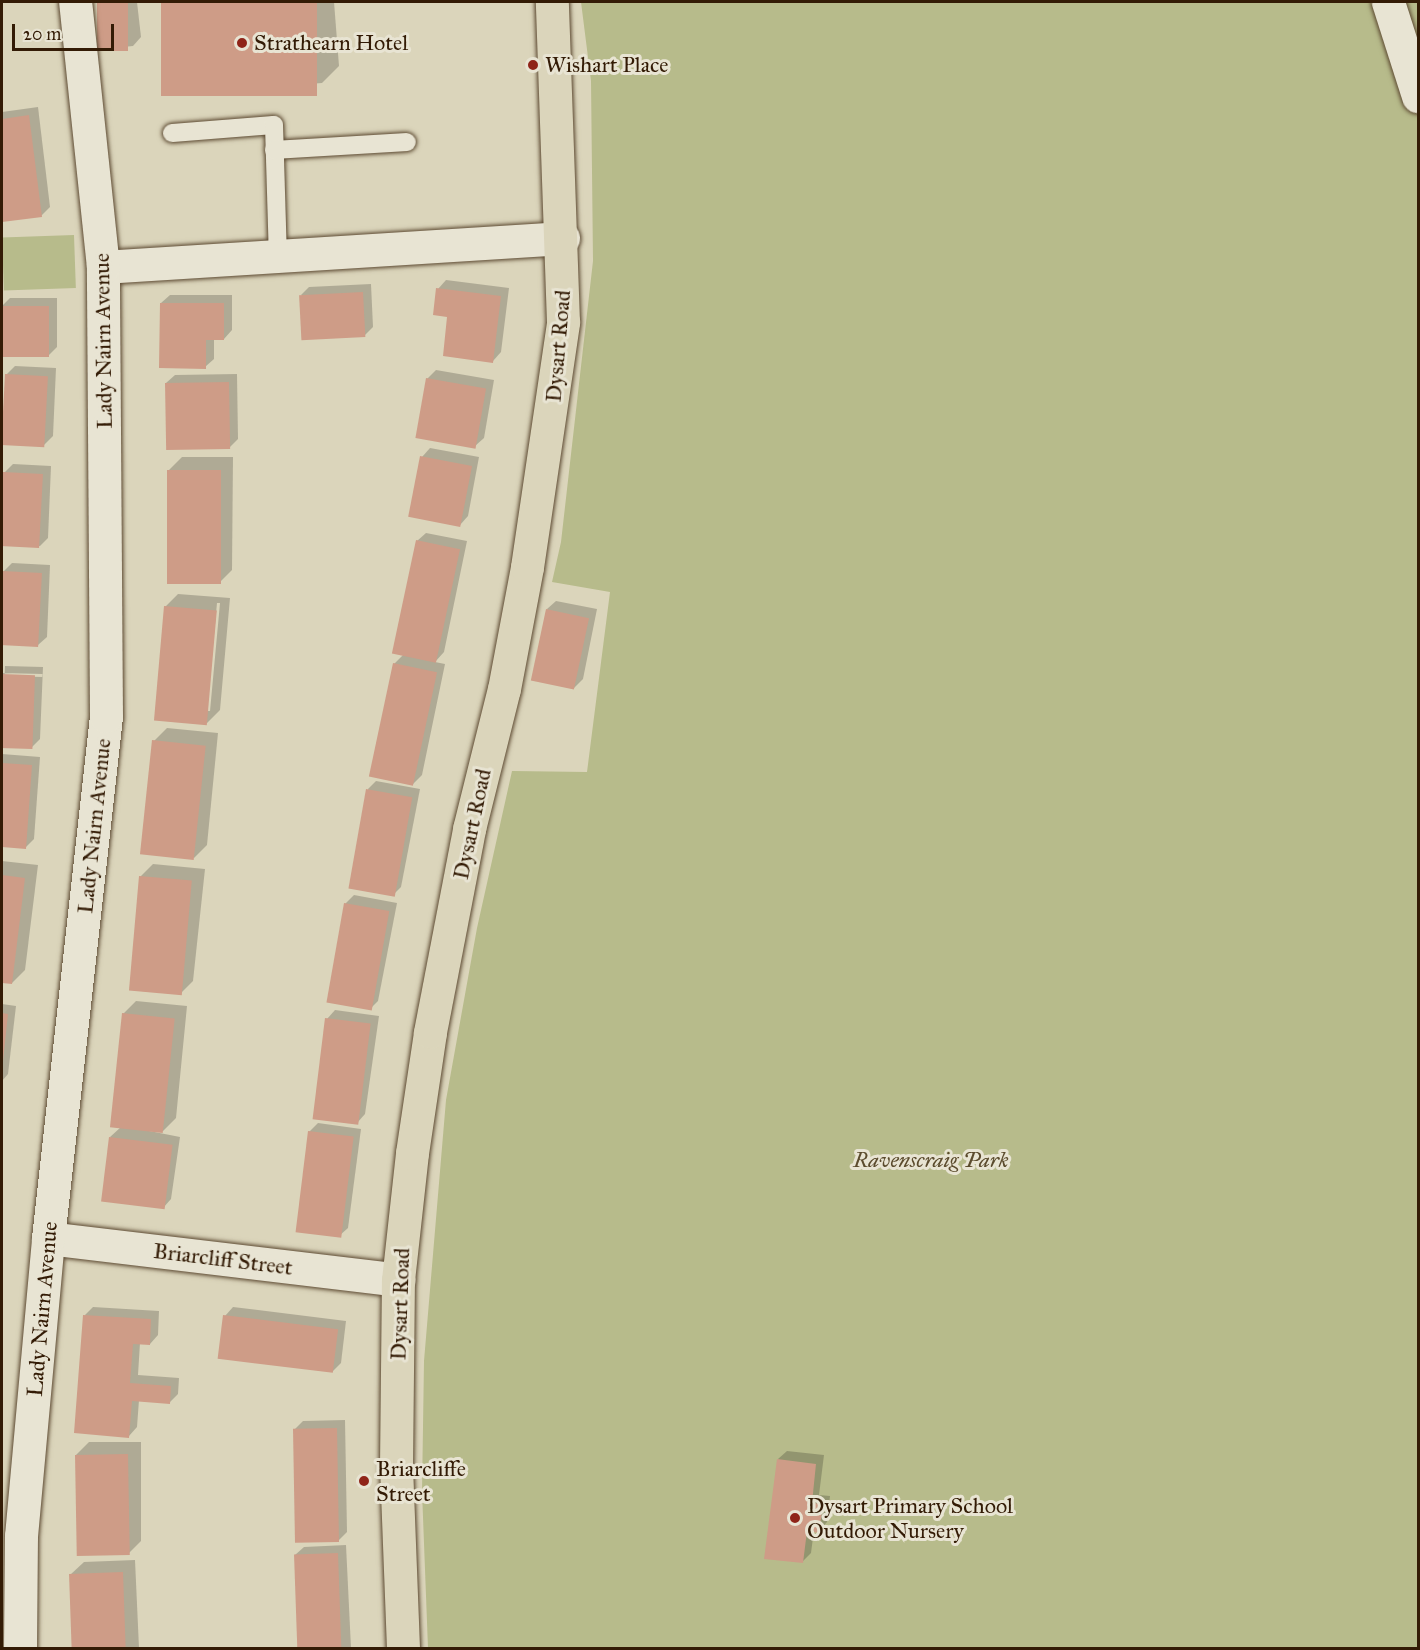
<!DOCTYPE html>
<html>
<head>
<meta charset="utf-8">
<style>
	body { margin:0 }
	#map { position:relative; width:1420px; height:1650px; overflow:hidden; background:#dbd5bb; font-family:"IM FELL Great Primer",serif }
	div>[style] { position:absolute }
	.green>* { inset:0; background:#b7bb8b; transform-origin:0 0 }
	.shadow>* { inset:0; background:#0003 }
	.building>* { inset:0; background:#ce9c87; transform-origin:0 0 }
	.roads { filter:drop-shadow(0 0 2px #5d4a32) drop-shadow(0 0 2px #5d4a32) }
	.lane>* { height:18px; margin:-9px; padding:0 9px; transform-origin:9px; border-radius:9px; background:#e8e4d3 }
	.street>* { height:33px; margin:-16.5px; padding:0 16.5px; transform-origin:16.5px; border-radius:16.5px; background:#e8e4d3 }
	.primary>* { height:33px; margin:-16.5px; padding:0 16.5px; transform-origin:16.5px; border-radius:16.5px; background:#dbd5bb }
	.dots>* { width:16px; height:16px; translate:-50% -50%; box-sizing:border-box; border:3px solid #e8e4d3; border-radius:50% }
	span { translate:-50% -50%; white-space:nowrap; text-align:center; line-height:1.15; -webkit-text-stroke:6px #e8e4d3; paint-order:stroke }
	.poi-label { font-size:22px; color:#331b05 }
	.left { translate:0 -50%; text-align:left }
	.street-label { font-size:22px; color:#331b05 }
	.park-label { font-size:22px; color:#5b4b2d; font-style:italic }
	.frame { position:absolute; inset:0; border:3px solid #331b05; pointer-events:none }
	.scale { position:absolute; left:12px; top:24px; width:102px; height:27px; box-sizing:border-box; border:3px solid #331b05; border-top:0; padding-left:8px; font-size:18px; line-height:21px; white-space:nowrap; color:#331b05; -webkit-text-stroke:4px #e8e4d3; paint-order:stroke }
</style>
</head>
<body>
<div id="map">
	<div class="green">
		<i style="clip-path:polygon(581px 2px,1418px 2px,1418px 1648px,428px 1648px,422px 1491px,424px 1361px,446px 1100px,477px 928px,512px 771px,587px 772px,610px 592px,552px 582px,561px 542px,593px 261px,591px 81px)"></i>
		<i style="left:74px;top:235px;width:53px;height:72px;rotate:88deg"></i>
	</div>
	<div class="shadow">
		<i style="clip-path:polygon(99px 2px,137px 2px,141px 37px,133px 46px,104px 49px)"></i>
		<i style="clip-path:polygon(163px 2px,334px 2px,339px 66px,322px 83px,169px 95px)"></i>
		<i style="clip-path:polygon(38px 107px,50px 207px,41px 216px,2px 221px,2px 112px)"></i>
		<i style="clip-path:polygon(446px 280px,509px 288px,501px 352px,493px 361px,449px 316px,438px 289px)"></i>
		<i style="clip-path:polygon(371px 284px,373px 327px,364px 336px,301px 295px,309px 287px)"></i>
		<i style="clip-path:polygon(170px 295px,232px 295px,232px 330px,224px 339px,214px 338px,214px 359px,205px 367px,161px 303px)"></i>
		<i style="clip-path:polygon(10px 298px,57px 298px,57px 347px,48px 356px,2px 356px,2px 306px)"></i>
		<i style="clip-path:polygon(15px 366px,56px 368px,53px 436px,44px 445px,2px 443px,6px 375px)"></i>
		<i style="clip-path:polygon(436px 370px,494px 380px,484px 438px,475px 446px,427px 379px)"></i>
		<i style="clip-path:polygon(237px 374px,238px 439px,229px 448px,166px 383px,175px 375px)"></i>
		<i style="clip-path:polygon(430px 448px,479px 457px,468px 516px,460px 525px,422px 457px)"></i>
		<i style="clip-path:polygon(182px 457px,233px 457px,232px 570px,219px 583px,169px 470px)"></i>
		<i style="clip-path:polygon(13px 464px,51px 466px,48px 538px,40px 546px,2px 545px,4px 473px)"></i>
		<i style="clip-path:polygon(426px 533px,467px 541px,444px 652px,435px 662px,445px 664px,422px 775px,413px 784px,394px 664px,404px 654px,417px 541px)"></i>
		<i style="clip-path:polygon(12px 563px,50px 565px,47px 637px,38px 645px,2px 643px,3px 572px)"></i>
		<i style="clip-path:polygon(evenodd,178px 594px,230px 598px,220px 710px,207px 723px,165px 607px,178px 594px,217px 603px,220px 603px,210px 711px,207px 711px,217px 603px)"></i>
		<i style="clip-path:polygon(556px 601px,597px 609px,583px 679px,574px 688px,547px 609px)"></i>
		<i style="clip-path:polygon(evenodd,5px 666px,43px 667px,40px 739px,31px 748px,2px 747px,5px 666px,2px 673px,43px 674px,43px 677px,2px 676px,2px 673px)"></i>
		<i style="clip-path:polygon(167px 728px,218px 733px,207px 845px,194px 858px,154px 741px)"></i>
		<i style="clip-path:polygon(2px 754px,40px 757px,34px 839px,25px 848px,2px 846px)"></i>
		<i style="clip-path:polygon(376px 781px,420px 789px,401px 887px,393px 895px,368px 789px)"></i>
		<i style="clip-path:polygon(2px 861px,38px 865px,25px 970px,12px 983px,2px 982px)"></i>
		<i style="clip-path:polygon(153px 864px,205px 869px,193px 981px,180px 994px,140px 877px)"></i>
		<i style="clip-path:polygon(354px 895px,397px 903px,378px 1001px,370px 1009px,345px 904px)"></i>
		<i style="clip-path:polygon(136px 1001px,187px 1006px,176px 1118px,163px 1131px,129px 1127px,180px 1137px,171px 1199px,163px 1208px,110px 1137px,121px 1127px,123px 1014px)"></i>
		<i style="clip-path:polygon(2px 1004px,16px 1006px,8px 1074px,2px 1081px)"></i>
		<i style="clip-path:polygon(335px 1010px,379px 1016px,365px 1114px,357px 1123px,327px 1019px)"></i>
		<i style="clip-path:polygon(318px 1123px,361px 1129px,348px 1228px,339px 1236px,309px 1132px)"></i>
		<i style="clip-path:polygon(93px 1307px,159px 1311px,158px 1335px,150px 1344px,140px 1343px,138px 1375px,179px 1378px,178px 1394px,169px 1403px,139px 1400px,137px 1427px,129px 1436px,85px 1315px)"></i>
		<i style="clip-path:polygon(233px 1307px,346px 1321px,341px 1363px,332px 1372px,225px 1316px)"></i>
		<i style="clip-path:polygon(345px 1420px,347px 1532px,338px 1541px,294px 1430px,303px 1421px)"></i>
		<i style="clip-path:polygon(89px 1442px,141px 1442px,141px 1541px,128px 1554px,76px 1455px)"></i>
		<i style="clip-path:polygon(787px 1451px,824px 1455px,819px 1495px,830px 1496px,827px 1522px,819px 1531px,814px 1530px,811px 1553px,802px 1562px,778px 1459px)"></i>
		<i style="clip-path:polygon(346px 1545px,351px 1648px,300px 1648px,295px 1555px,304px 1547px)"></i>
		<i style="clip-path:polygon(135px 1560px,139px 1648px,73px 1648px,70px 1575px,84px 1562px)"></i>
	</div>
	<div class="building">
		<i style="left:97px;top:2px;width:31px;height:49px"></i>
		<i style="left:161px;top:2px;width:156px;height:94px"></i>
		<i style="clip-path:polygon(29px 115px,42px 217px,2px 222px,2px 119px)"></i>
		<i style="clip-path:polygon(436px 288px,501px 296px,493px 363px,443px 356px,447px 317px,433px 315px)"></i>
		<i style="left:363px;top:292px;width:45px;height:64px;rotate:87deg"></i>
		<i style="clip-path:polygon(160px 303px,224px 303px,224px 340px,206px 340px,206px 369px,159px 368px)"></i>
		<i style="left:2px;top:306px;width:47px;height:51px"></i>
		<i style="left:5px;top:374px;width:43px;height:71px;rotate:3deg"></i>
		<i style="left:426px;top:378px;width:61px;height:61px;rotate:10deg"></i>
		<i style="left:229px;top:382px;width:67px;height:64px;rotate:89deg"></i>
		<i style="left:420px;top:456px;width:53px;height:62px;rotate:11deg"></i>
		<i style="left:167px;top:470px;width:54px;height:114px"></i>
		<i style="left:3px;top:472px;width:40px;height:74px;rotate:3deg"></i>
		<i style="left:416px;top:540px;width:45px;height:116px;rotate:12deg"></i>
		<i style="left:2px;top:571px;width:40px;height:74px;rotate:3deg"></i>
		<i style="left:164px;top:606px;width:53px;height:115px;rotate:5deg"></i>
		<i style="left:546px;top:609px;width:44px;height:73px;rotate:12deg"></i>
		<i style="left:393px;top:663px;width:45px;height:116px;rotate:12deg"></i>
		<i style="left:2px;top:674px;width:33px;height:74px;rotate:2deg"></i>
		<i style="left:152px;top:740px;width:54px;height:115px;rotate:6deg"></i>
		<i style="clip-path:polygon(2px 763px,32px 765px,26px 849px,2px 847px)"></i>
		<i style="left:366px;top:789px;width:47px;height:101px;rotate:10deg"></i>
		<i style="clip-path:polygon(2px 875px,25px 878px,12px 984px,2px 983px)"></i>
		<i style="left:139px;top:876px;width:53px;height:115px;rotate:5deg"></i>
		<i style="left:344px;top:903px;width:46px;height:101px;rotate:10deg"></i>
		<i style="clip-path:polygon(2px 1013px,8px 1014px,3px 1061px,2px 1061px)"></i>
		<i style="left:122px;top:1013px;width:53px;height:115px;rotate:6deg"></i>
		<i style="left:325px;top:1018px;width:46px;height:102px;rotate:7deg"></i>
		<i style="left:308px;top:1131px;width:46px;height:102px;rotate:7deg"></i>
		<i style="left:109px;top:1137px;width:64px;height:65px;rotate:7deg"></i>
		<i style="clip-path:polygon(83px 1315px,151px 1319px,150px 1345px,133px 1344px,130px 1383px,171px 1386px,170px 1404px,132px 1401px,129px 1438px,74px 1433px)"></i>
		<i style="left:223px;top:1315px;width:116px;height:44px;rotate:7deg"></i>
		<i style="left:337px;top:1428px;width:114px;height:44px;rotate:89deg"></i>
		<i style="left:128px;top:1454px;width:101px;height:53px;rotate:89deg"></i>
		<i style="clip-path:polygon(777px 1459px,816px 1464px,812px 1503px,823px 1504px,819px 1533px,807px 1531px,803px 1563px,764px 1559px)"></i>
		<i style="left:338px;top:1553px;width:95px;height:44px;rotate:88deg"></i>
		<i style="left:123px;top:1572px;width:76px;height:54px;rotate:88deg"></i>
	</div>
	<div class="roads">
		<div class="lane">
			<i style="left:172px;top:133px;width:102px;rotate:-4.5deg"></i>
			<i style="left:274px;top:125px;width:131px;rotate:88.3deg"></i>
			<i style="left:274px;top:150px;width:133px;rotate:-3.4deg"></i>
		</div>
		<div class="street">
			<i style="left:1388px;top:2px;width:99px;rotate:72.3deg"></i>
			<i style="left:103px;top:267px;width:461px;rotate:-3.6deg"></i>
			<i style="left:48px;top:1238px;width:353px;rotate:6.8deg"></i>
			<i style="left:20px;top:1648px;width:112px;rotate:-89.5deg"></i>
			<i style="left:21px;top:1536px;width:299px;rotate:-84.8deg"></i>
			<i style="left:48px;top:1238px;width:525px;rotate:-83.66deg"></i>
			<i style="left:106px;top:716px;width:449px;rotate:-90.4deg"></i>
			<i style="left:103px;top:267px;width:266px;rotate:-96deg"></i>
		</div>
		<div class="primary">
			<i style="left:403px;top:1648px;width:181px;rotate:-92.2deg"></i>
			<i style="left:396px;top:1467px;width:187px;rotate:-89.4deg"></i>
			<i style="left:398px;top:1280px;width:128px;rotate:-83.7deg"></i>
			<i style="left:412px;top:1153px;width:122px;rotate:-81.5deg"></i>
			<i style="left:430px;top:1032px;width:207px;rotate:-79.1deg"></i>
			<i style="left:469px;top:829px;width:144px;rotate:-76deg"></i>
			<i style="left:504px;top:689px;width:124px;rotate:-79.3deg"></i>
			<i style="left:527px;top:567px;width:248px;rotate:-81.6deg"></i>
			<i style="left:563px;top:322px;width:320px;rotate:-92deg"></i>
		</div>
	</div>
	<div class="dots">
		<i style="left:242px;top:43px;background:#8f2418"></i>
		<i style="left:533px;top:65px;background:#8f2418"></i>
		<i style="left:364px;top:1481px;background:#8f2418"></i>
		<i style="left:795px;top:1518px;background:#8f2418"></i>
	</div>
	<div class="poi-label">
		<span class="left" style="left:254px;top:43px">Strathearn Hotel</span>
		<span class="left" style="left:545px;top:65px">Wishart Place</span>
		<span class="left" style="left:376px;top:1481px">Briarcliffe<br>Street</span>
		<span class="left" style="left:807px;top:1518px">Dysart Primary School<br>Outdoor Nursery</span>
	</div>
	<div class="street-label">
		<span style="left:103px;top:341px;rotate:-91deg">Lady Nairn Avenue</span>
		<span style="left:558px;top:346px;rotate:-85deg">Dysart Road</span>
		<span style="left:472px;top:824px;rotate:-78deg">Dysart Road</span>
		<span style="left:94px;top:826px;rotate:-84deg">Lady Nairn Avenue</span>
		<span style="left:223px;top:1259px;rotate:7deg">Briarcliff Street</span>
		<span style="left:400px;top:1304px;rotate:-88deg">Dysart Road</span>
		<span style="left:42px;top:1309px;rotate:-85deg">Lady Nairn Avenue</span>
	</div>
	<div class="park-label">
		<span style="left:931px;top:1160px">Ravenscraig Park</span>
	</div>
	<div class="frame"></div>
	<div class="scale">20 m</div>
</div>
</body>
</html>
